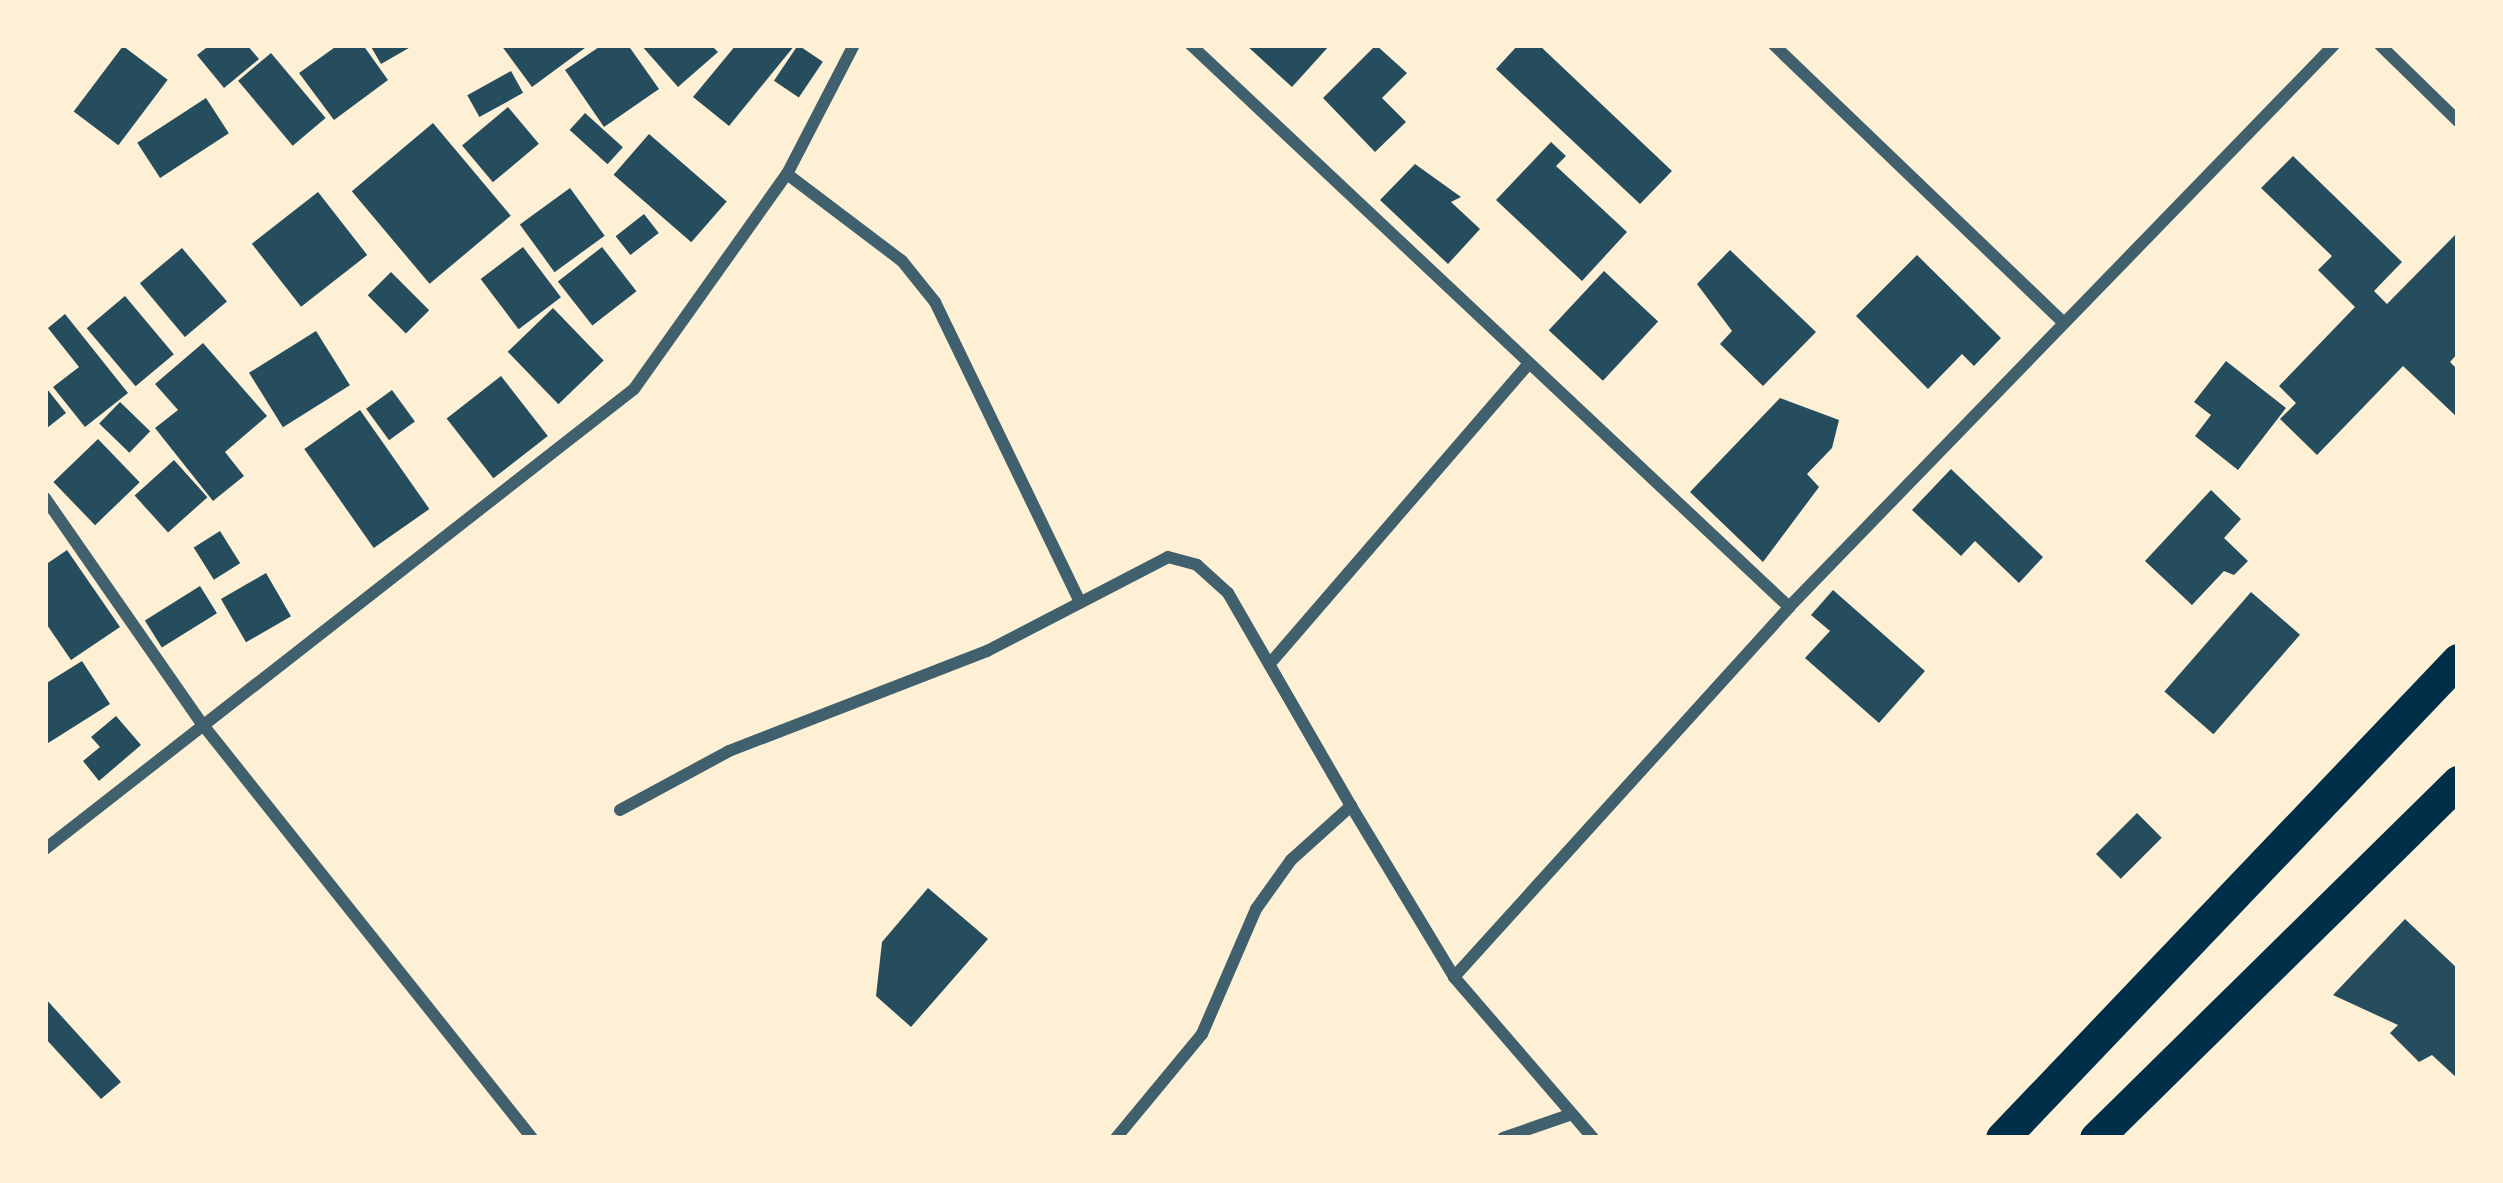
<!DOCTYPE html>
<style>
body{margin:0}
#map{position:relative;width:2503px;height:1183px;overflow:hidden;background:#fdf0d5;font-family:Ubuntu,sans-serif}
div>[style]{position:absolute}
.building>*{inset:0;background:#264d5e;transform-origin:0 0}
.minor>*{height:12px;margin:-6px;padding:0 6px;transform-origin:6px;border-radius:6px;background:#3f606c}
.trunk>*{height:33px;margin:-16.5px;padding:0 16.5px;transform-origin:16.5px;border-radius:16.5px;background:#003049}
span{translate:-50% -50%;white-space:nowrap;text-align:center;line-height:1.15;-webkit-text-stroke:9px #fdf0d5;paint-order:stroke}
.frame{position:absolute;inset:0;border:48px solid #fdf0d5;pointer-events:none}
</style>
<div id="map">
<div class="building">
<div style="clip-path:polygon(210px 45px,247px 45px,259px 59px,224px 88px,197px 55px)"></div>
<div style="clip-path:polygon(338px 45px,363px 45px,388px 80px,334px 120px,299px 73px)"></div>
<div style="clip-path:polygon(370px 45px,414px 45px,381px 64px)"></div>
<div style="clip-path:polygon(501px 45px,589px 45px,532px 87px)"></div>
<div style="clip-path:polygon(602px 45px,628px 45px,659px 89px,604px 127px,565px 70px)"></div>
<div style="clip-path:polygon(641px 45px,711px 45px,718px 52px,678px 87px)"></div>
<div style="clip-path:polygon(736px 45px,795px 45px,729px 126px,693px 97px)"></div>
<div style="left:798px;top:45px;width:30px;height:43px;rotate:34deg"></div>
<div style="clip-path:polygon(1246px 45px,1330px 45px,1292px 87px)"></div>
<div style="clip-path:polygon(1376px 45px,1407px 73px,1382px 98px,1406px 122px,1375px 152px,1323px 98px)"></div>
<div style="clip-path:polygon(1518px 45px,1539px 45px,1672px 171px,1640px 204px,1496px 69px)"></div>
<div style="left:123px;top:46px;width:56px;height:82px;rotate:37deg"></div>
<div style="left:271px;top:53px;width:85px;height:43px;rotate:50deg"></div>
<div style="left:511px;top:71px;width:25px;height:50px;rotate:61deg"></div>
<div style="left:206px;top:98px;width:42px;height:82px;rotate:57deg"></div>
<div style="left:508px;top:107px;width:48px;height:60px;rotate:50deg"></div>
<div style="left:585px;top:113px;width:51px;height:23px;rotate:42deg"></div>
<div style="left:433px;top:123px;width:121px;height:106px;rotate:50deg"></div>
<div style="left:649px;top:134px;width:103px;height:54px;rotate:41deg"></div>
<div style="clip-path:polygon(1551px 142px,1566px 156px,1556px 166px,1627px 232px,1582px 281px,1496px 200px)"></div>
<div style="clip-path:polygon(2293px 156px,2402px 262px,2374px 291px,2387px 304px,2458px 232px,2458px 353px,2450px 362px,2458px 370px,2458px 418px,2403px 366px,2317px 455px,2280px 419px,2296px 403px,2279px 386px,2355px 307px,2318px 270px,2332px 256px,2261px 188px)"></div>
<div style="clip-path:polygon(1415px 164px,1461px 197px,1451px 202px,1480px 229px,1448px 264px,1380px 200px)"></div>
<div style="left:570px;top:188px;width:59px;height:62px;rotate:54deg"></div>
<div style="left:318px;top:192px;width:80px;height:84px;rotate:52deg"></div>
<div style="left:644px;top:214px;width:24px;height:36px;rotate:52deg"></div>
<div style="left:523px;top:247px;width:63px;height:53px;rotate:53deg"></div>
<div style="left:602px;top:247px;width:56px;height:56px;rotate:52deg"></div>
<div style="left:182px;top:248px;width:70px;height:55px;rotate:50deg"></div>
<div style="clip-path:polygon(1730px 250px,1816px 332px,1763px 386px,1720px 344px,1732px 331px,1697px 284px)"></div>
<div style="clip-path:polygon(1917px 255px,2001px 338px,1974px 366px,1962px 354px,1928px 389px,1856px 316px)"></div>
<div style="left:1604px;top:271px;width:74px;height:81px;rotate:43deg"></div>
<div style="left:391px;top:272px;width:54px;height:33px;rotate:45deg"></div>
<div style="left:125px;top:296px;width:76px;height:50px;rotate:50deg"></div>
<div style="left:553px;top:308px;width:73px;height:63px;rotate:46deg"></div>
<div style="clip-path:polygon(65px 314px,128px 393px,85px 427px,53px 387px,79px 367px,48px 328px)"></div>
<div style="left:316px;top:331px;width:64px;height:79px;rotate:58deg"></div>
<div style="clip-path:polygon(203px 343px,267px 416px,225px 452px,244px 476px,213px 501px,155px 428px,178px 410px,155px 384px)"></div>
<div style="clip-path:polygon(2226px 361px,2286px 408px,2238px 470px,2195px 436px,2211px 415px,2194px 402px)"></div>
<div style="left:501px;top:376px;width:76px;height:69px;rotate:52deg"></div>
<div style="clip-path:polygon(47px 389px,66px 413px,47px 428px,45px 391px)"></div>
<div style="left:392px;top:390px;width:39px;height:32px;rotate:54deg"></div>
<div style="clip-path:polygon(1780px 398px,1839px 420px,1832px 448px,1807px 474px,1819px 487px,1763px 562px,1690px 492px)"></div>
<div style="left:120px;top:402px;width:42px;height:30px;rotate:44deg"></div>
<div style="left:360px;top:410px;width:121px;height:68px;rotate:55deg"></div>
<div style="left:98px;top:439px;width:60px;height:62px;rotate:46deg"></div>
<div style="left:174px;top:460px;width:50px;height:53px;rotate:48deg"></div>
<div style="clip-path:polygon(1951px 469px,2043px 557px,2019px 583px,1975px 541px,1961px 556px,1912px 510px)"></div>
<div style="clip-path:polygon(2211px 490px,2241px 519px,2224px 538px,2248px 561px,2234px 575px,2224px 571px,2192px 605px,2145px 561px)"></div>
<div style="left:220px;top:531px;width:38px;height:31px;rotate:58deg"></div>
<div style="clip-path:polygon(67px 550px,120px 627px,71px 660px,45px 622px,45px 565px)"></div>
<div style="left:266px;top:573px;width:50px;height:52px;rotate:60deg"></div>
<div style="left:200px;top:586px;width:32px;height:65px;rotate:58deg"></div>
<div style="clip-path:polygon(1833px 590px,1925px 671px,1879px 723px,1805px 658px,1830px 631px,1811px 615px)"></div>
<div style="left:2251px;top:592px;width:65px;height:132px;rotate:41deg"></div>
<div style="clip-path:polygon(82px 661px,110px 704px,45px 745px,45px 684px)"></div>
<div style="clip-path:polygon(116px 716px,141px 745px,99px 781px,83px 761px,100px 747px,91px 737px)"></div>
<div style="left:2137px;top:813px;width:35px;height:58px;rotate:45deg"></div>
<div style="clip-path:polygon(928px 888px,988px 939px,911px 1027px,876px 996px,882px 942px)"></div>
<div style="clip-path:polygon(2405px 919px,2458px 969px,2458px 1079px,2432px 1055px,2419px 1062px,2390px 1033px,2398px 1025px,2333px 995px)"></div>
<div style="clip-path:polygon(45px 998px,121px 1082px,101px 1099px,45px 1038px)"></div>
</div>
<div class="minor">
<div style="left:1191px;top:45px;width:821px;rotate:43.22deg"></div>
<div style="left:1774px;top:45px;width:400px;rotate:43.8deg"></div>
<div style="left:2380px;top:45px;width:109px;rotate:44.3deg"></div>
<div style="left:787px;top:174px;width:144px;rotate:37.1deg"></div>
<div style="left:902px;top:261px;width:53px;rotate:51.2deg"></div>
<div style="left:935px;top:302px;width:333px;rotate:64.2deg"></div>
<div style="left:45px;top:498px;width:277px;rotate:55.2deg"></div>
<div style="left:203px;top:725px;width:528px;rotate:51.46deg"></div>
<div style="left:1273px;top:660px;width:390px;rotate:-49.2deg"></div>
<div style="left:620px;top:810px;width:124px;rotate:-28.4deg"></div>
<div style="left:729px;top:751px;width:277px;rotate:-21.2deg"></div>
<div style="left:987px;top:651px;width:204px;rotate:-27.4deg"></div>
<div style="left:1168px;top:557px;width:30px;rotate:15deg"></div>
<div style="left:1197px;top:565px;width:42px;rotate:42.1deg"></div>
<div style="left:1228px;top:593px;width:246px;rotate:60deg"></div>
<div style="left:45px;top:849px;width:747px;rotate:-37.99deg"></div>
<div style="left:634px;top:389px;width:264px;rotate:-54.6deg"></div>
<div style="left:787px;top:174px;width:145px;rotate:-62.6deg"></div>
<div style="left:1454px;top:977px;width:499px;rotate:-47.8deg"></div>
<div style="left:1789px;top:607px;width:783px;rotate:-45.88deg"></div>
<div style="left:1116px;top:1138px;width:135px;rotate:-50.4deg"></div>
<div style="left:1202px;top:1034px;width:136px;rotate:-66.6deg"></div>
<div style="left:1256px;top:909px;width:60px;rotate:-54.5deg"></div>
<div style="left:1291px;top:860px;width:81px;rotate:-42deg"></div>
<div style="left:1351px;top:806px;width:200px;rotate:58.9deg"></div>
<div style="left:1454px;top:977px;width:213px;rotate:49.2deg"></div>
<div style="left:1503px;top:1138px;width:70px;rotate:-19.2deg"></div>
</div>
<div class="trunk">
<div style="left:2002px;top:1138px;width:661px;rotate:-46.35deg"></div>
<div style="left:2096px;top:1138px;width:508px;rotate:-44.52deg"></div>
</div>
<div class="frame"></div>
</div>
